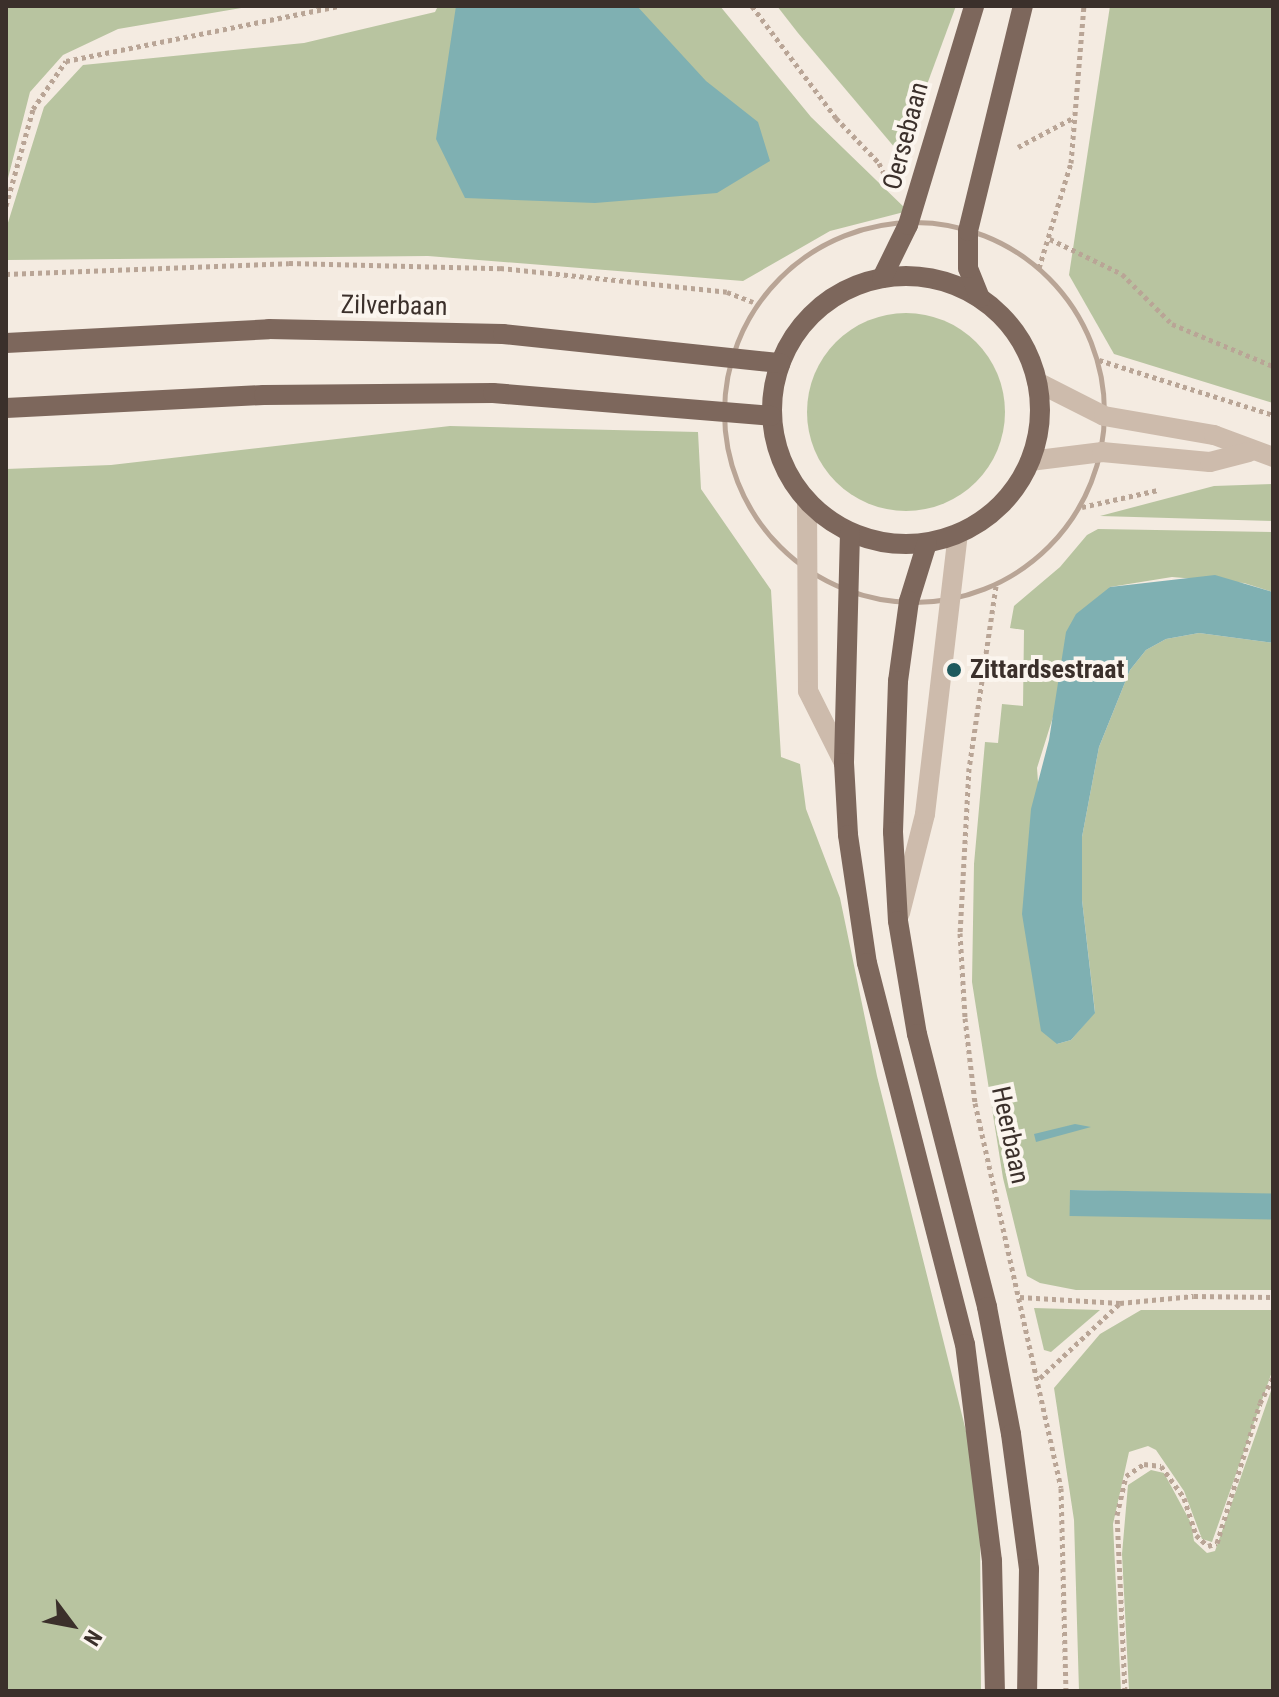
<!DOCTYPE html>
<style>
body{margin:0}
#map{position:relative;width:1279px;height:1697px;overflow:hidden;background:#f4ebe1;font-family:"Roboto Condensed",sans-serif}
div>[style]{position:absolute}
.green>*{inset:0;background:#b8c4a0}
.round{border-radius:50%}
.water>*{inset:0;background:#7fb0b2;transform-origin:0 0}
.path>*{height:5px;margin-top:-2.5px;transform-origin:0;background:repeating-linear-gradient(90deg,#b9a596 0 4px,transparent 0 8px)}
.path>.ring{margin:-2.5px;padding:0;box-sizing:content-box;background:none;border:5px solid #b9a596;border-radius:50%}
.minor>*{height:20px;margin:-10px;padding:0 10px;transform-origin:10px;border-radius:10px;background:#cdbbac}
.major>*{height:20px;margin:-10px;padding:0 10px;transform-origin:10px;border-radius:10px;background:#7d675c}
.major>.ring{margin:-10px;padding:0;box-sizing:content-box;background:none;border:20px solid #7d675c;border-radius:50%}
.dots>*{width:22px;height:22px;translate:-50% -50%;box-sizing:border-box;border:4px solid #fbf5ee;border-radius:50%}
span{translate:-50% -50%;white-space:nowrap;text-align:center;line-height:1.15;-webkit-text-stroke:8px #fbf5ee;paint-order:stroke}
.street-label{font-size:26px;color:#3b302b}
.poi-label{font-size:26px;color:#3b302b;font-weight:700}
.left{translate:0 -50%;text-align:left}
.frame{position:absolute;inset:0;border:8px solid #3b302b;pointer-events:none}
.north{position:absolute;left:32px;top:1585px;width:80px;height:80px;-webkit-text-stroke:6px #fbf5ee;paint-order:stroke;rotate:122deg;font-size:22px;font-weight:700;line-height:32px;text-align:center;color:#3b302b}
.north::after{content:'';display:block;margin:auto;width:28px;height:36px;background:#3b302b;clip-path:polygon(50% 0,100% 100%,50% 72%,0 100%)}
</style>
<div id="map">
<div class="green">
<div style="clip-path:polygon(6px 6px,253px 6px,118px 29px,63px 55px,30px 92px,6px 186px)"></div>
<div style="clip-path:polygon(438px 6px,720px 6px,811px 117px,908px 211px,830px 231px,743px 281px,428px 256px,6px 260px,6px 229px,44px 107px,83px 65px,304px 43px,435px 12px)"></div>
<div style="clip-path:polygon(777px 6px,956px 6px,901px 155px,798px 33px)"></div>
<div style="clip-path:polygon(1110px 6px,1273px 6px,1273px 403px,1114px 354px,1069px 275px)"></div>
<div class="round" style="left:807px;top:313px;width:198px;height:198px"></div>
<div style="clip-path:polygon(450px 426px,698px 432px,701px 489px,771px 590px,781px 757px,800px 764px,806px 809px,840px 898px,877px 1076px,972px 1455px,980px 1517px,981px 1691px,6px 1691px,6px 469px,111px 465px)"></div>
<div style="clip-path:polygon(1273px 484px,1273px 521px,1100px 516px,1214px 486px)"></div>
<div style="clip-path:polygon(1098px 529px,1273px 532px,1273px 592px,1244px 583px,1172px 577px,1110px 587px,1053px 717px,1037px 768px,1057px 1044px,1071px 1040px,1095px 1012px,1082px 900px,1082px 837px,1099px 747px,1130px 670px,1146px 650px,1166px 639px,1199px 633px,1273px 643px,1273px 1195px,1071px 1190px,1082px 1213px,1273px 1218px,1273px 1290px,1076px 1290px,1040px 1283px,1027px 1276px,1003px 1178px,972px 982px,974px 864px,985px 742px,998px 743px,1002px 704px,1023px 706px,1024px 630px,1010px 628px,1014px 606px,1060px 567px,1087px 535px)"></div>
<div style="clip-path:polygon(1034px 1308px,1100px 1310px,1051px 1352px,1044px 1350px)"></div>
<div style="clip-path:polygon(1141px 1310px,1273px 1310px,1273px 1369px,1212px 1542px,1202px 1539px,1184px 1491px,1156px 1450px,1148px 1446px,1129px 1452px,1113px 1524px,1121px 1691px,1079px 1691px,1074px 1520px,1054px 1388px,1100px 1334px)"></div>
<div style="clip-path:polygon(1273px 1385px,1273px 1691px,1129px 1691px,1122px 1554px,1128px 1485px,1151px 1470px,1164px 1473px,1191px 1523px,1194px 1541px,1207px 1553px,1215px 1551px)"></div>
</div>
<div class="water">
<div style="clip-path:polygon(456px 6px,637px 6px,706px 81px,758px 122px,770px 161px,717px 193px,595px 203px,465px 198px,436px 139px)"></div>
<div style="clip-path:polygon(1215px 575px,1273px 592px,1273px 643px,1199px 633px,1166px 639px,1146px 650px,1130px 670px,1099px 747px,1082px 837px,1082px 900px,1095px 1013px,1071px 1040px,1057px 1044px,1041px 1031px,1022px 914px,1031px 809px,1049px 740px,1066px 632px,1076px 614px,1110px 587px)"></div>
<div style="clip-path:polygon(1075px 1124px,1091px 1127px,1036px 1142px,1034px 1134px)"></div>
<div style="left:1070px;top:1190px;width:203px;height:26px;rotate:1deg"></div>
</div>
<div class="path">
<div style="left:752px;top:6px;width:140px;rotate:53.1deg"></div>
<div style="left:836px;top:118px;width:62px;rotate:46.3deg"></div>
<div style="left:879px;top:163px;width:23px;rotate:65deg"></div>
<div style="left:1018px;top:147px;width:62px;rotate:-27.8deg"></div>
<div style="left:6px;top:206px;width:101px;rotate:-74.4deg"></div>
<div style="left:33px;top:109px;width:58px;rotate:-55.5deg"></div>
<div style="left:66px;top:61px;width:278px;rotate:-11.4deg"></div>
<div class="ring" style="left:724px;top:222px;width:375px;height:375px"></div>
<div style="left:1050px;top:239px;width:80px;rotate:25.9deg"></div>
<div style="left:1122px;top:274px;width:71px;rotate:45deg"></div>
<div style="left:1172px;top:324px;width:109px;rotate:22.6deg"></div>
<div style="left:1039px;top:268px;width:110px;rotate:-73.1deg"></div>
<div style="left:1071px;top:163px;width:158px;rotate:-85.3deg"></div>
<div style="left:6px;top:274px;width:283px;rotate:-2.2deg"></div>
<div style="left:289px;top:263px;width:211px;rotate:1.4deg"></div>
<div style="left:500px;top:268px;width:228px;rotate:6deg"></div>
<div style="left:727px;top:292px;width:28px;rotate:21deg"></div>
<div style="left:1099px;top:360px;width:182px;rotate:17.5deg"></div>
<div style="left:1082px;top:507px;width:78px;rotate:-12.6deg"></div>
<div style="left:996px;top:586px;width:184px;rotate:98.4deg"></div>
<div style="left:969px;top:768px;width:165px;rotate:93.1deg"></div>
<div style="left:960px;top:933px;width:85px;rotate:86.6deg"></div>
<div style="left:965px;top:1018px;width:86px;rotate:83.3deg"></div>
<div style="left:975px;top:1103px;width:394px;rotate:77.4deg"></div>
<div style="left:1061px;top:1488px;width:203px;rotate:88.6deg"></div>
<div style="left:1020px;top:1297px;width:100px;rotate:3.4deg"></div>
<div style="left:1120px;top:1303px;width:74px;rotate:-5.4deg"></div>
<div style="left:1194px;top:1296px;width:79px;rotate:0.7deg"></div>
<div style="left:1040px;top:1378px;width:108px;rotate:-43.1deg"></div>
<div style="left:1125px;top:1691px;width:176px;rotate:-92.6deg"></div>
<div style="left:1117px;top:1515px;width:40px;rotate:-77deg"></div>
<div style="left:1126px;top:1476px;width:22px;rotate:-34deg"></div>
<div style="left:1144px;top:1464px;width:17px;rotate:7deg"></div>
<div style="left:1161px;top:1466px;width:39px;rotate:54deg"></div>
<div style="left:1184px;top:1498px;width:39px;rotate:72deg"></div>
<div style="left:1196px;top:1535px;width:16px;rotate:43deg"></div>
<div style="left:1208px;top:1546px;width:9px;rotate:-18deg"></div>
<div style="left:1217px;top:1543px;width:146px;rotate:-72.9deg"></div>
<div style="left:1260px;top:1403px;width:28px;rotate:-63deg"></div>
</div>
<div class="minor">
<div style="left:1037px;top:382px;width:75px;rotate:26.9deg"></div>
<div style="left:1104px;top:416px;width:112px;rotate:9.8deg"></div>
<div style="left:1214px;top:435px;width:63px;rotate:20.4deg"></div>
<div style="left:1030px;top:461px;width:73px;rotate:-7.1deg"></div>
<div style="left:1102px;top:452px;width:108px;rotate:5.3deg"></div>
<div style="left:1210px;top:462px;width:40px;rotate:-14.4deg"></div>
<div style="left:807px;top:502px;width:189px;rotate:89.7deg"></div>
<div style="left:808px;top:691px;width:80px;rotate:63.4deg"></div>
<div style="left:900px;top:913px;width:102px;rotate:-75.8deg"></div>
<div style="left:925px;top:814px;width:282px;rotate:-83.3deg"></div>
</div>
<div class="major">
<div class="ring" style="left:772px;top:276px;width:248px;height:248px"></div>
<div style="left:882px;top:278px;width:59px;rotate:-63.9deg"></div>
<div style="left:908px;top:225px;width:229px;rotate:-73.2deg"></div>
<div style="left:980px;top:298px;width:32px;rotate:-112deg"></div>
<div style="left:968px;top:268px;width:37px;rotate:-90deg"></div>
<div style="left:968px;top:231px;width:232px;rotate:-76.3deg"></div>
<div style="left:6px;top:343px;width:263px;rotate:-3deg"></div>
<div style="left:269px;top:329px;width:234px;rotate:1.2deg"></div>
<div style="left:503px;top:334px;width:279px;rotate:6deg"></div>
<div style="left:6px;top:408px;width:258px;rotate:-2.9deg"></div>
<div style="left:264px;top:395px;width:229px;rotate:-0.5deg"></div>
<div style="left:493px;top:393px;width:279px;rotate:4.7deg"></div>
<div style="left:850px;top:533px;width:230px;rotate:91.5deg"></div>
<div style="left:844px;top:763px;width:72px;rotate:86.8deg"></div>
<div style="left:848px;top:835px;width:129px;rotate:81.6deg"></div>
<div style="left:867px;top:963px;width:393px;rotate:75.6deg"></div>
<div style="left:965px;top:1344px;width:219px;rotate:82.9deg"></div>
<div style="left:992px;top:1561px;width:130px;rotate:88.7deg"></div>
<div style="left:927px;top:543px;width:61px;rotate:107.2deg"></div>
<div style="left:909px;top:601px;width:81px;rotate:97.8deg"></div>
<div style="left:898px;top:681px;width:151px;rotate:91.9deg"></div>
<div style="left:893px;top:832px;width:89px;rotate:86.8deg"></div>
<div style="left:898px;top:921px;width:115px;rotate:80.5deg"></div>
<div style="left:917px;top:1034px;width:282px;rotate:75.6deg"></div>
<div style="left:987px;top:1307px;width:129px;rotate:79.3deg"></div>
<div style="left:1011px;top:1434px;width:136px;rotate:82.4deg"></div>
<div style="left:1029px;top:1569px;width:122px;rotate:90.9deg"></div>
</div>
<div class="dots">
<div style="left:954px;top:670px;background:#1f5a5e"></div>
</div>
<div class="street-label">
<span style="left:906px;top:136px;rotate:-75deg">Oersebaan</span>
<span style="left:394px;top:306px;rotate:1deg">Zilverbaan</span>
<span style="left:1010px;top:1135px;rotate:78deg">Heerbaan</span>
</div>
<div class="poi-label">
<span class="left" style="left:970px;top:670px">Zittardsestraat</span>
</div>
<div class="frame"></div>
<div class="north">N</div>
</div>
